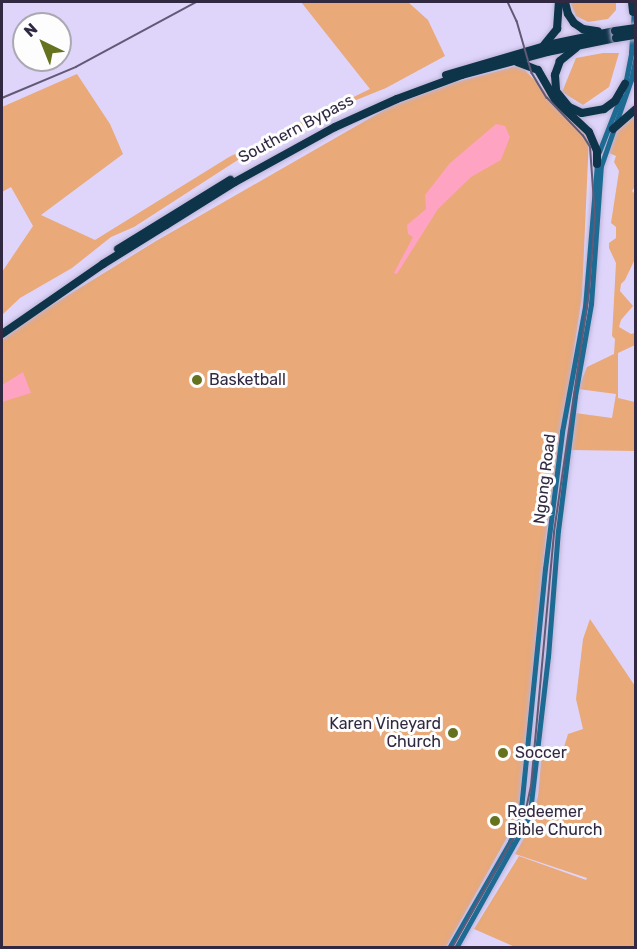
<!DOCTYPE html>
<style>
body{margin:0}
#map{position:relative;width:637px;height:949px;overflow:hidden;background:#dfd5fb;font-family:Rubik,sans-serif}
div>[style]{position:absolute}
.green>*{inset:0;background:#e9a978}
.water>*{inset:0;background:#ffa3c2}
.roads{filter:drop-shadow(0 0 2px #bcb3d6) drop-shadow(0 0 2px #bcb3d6)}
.secondary>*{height:4.5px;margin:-2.25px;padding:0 2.25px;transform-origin:2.25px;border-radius:2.25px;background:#1d6a93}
.highway>*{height:8px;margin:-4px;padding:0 4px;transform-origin:4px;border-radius:4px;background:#0e344a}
.tram>*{height:1.5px;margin:-0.75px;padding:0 0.75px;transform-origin:0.75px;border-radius:0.75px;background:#615975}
.rail>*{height:1.5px;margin:-0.75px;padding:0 0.75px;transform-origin:0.75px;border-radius:0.75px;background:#615975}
.bridges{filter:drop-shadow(0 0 2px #bcb3d6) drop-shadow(0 0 2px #bcb3d6)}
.highway-bridge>*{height:8px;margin:-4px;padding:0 4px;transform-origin:4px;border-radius:4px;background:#0e344a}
.dots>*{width:16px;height:16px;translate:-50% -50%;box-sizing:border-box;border:3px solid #fdfdfd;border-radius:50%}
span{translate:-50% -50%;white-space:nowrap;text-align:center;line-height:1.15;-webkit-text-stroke:6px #fdfdfd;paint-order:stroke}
.street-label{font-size:16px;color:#302941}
.poi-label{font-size:16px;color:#302941}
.left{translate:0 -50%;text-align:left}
.right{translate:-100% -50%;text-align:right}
.frame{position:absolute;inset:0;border:3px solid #302941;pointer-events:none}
.north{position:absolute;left:12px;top:12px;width:60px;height:60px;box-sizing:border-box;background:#fdfdfd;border:2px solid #aba8b2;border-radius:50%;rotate:317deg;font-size:16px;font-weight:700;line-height:24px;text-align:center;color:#302941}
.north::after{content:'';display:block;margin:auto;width:21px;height:27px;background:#65721e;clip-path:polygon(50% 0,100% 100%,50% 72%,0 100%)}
</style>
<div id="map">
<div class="green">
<div style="clip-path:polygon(301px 2px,408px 2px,428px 20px,445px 56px,386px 88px,334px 109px,290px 133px,258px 147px,134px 227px,111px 237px,72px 268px,20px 298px,2px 315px,2px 272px,33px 226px,11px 187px,2px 192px,2px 107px,77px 74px,110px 124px,123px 154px,41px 215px,95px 240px,229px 157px,370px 89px)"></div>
<div style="clip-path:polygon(570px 2px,616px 2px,616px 10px,608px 19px,588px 22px,576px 16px)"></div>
<div style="clip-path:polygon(603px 53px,619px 53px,609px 87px,583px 105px,562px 92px,576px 58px)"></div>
<div style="clip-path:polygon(520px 65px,589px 137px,582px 296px,546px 536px,518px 818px,446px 947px,2px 948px,2px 340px,34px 316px,156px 241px,391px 106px,456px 82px)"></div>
<div style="clip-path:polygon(635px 116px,636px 185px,632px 191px,636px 195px,635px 259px,625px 280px,621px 284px,620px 291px,633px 306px,621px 320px,619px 327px,631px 334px,635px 333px,635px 345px,618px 353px,618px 398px,635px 402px,635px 451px,571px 450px,575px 413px,612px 418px,616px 394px,578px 389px,587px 367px,614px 354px,615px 339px,612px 336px,616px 263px,609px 248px,609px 243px,616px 238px,616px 227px,611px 223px,619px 171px,614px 162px,616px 156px,609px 153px,616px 130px)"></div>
<div style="clip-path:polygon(590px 619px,635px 686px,635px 947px,515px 947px,474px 929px,519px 856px,586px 880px,587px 878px,515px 854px,530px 827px,538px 796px,542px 751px,564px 747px,568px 734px,583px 729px,576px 699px,583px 639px)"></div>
</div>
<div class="water">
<div style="clip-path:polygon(496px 124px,505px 126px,510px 137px,501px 160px,471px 177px,438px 209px,397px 274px,394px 273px,413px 237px,408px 234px,407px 225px,426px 209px,425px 195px,450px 163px)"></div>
<div style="clip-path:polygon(23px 372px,31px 393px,2px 402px,2px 385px)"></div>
</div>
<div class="roads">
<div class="secondary">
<div style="left:625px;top:85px;width:33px;rotate:-79deg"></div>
<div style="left:631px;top:53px;width:43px;rotate:-86deg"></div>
<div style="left:599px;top:152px;width:60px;rotate:-68.6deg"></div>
<div style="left:449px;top:948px;width:122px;rotate:-60.1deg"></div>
<div style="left:510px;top:842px;width:25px;rotate:-67deg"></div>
<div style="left:520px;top:819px;width:251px;rotate:-84.3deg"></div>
<div style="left:545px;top:569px;width:138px;rotate:-82.9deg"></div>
<div style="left:562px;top:432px;width:127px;rotate:-79.6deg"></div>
<div style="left:585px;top:307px;width:144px;rotate:-85.2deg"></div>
<div style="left:456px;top:948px;width:143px;rotate:-60.8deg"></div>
<div style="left:526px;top:823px;width:12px;rotate:-70deg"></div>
<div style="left:530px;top:812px;width:156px;rotate:-83.4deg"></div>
<div style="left:548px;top:657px;width:126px;rotate:-85.5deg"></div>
<div style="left:558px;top:531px;width:136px;rotate:-82.8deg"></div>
<div style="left:575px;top:396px;width:93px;rotate:-80.1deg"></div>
<div style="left:591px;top:304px;width:138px;rotate:-85.9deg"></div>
<div style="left:601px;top:166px;width:91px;rotate:-70.8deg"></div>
<div style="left:631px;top:80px;width:25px;rotate:-78deg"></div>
</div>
<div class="highway">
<div style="left:565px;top:2px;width:12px;rotate:76deg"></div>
<div style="left:568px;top:14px;width:11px;rotate:56deg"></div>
<div style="left:574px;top:23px;width:11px;rotate:34deg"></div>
<div style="left:583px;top:29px;width:15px;rotate:8deg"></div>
<div style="left:632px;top:2px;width:10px;rotate:84deg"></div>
<div style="left:544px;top:45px;width:21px;rotate:-51deg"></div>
<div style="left:557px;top:29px;width:27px;rotate:-86deg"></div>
<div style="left:576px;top:48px;width:21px;rotate:141deg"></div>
<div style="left:560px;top:61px;width:15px;rotate:110deg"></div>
<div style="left:555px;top:75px;width:16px;rotate:86deg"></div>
<div style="left:556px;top:91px;width:21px;rotate:51deg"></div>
<div style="left:569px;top:107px;width:14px;rotate:25deg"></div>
<div style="left:582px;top:113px;width:22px;rotate:-10deg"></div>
<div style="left:604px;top:109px;width:14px;rotate:-36deg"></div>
<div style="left:615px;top:101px;width:20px;rotate:-60deg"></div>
<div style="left:517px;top:62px;width:22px;rotate:21deg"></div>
<div style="left:538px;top:70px;width:36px;rotate:60deg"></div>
<div style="left:556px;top:101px;width:45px;rotate:43.2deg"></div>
<div style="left:589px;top:132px;width:21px;rotate:67deg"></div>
<div style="left:597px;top:151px;width:13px;rotate:90deg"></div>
<div style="left:446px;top:75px;width:110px;rotate:-16.3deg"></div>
<div style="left:552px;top:44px;width:64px;rotate:-11.7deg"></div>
<div style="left:613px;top:129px;width:30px;rotate:-41deg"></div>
<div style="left:118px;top:249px;width:132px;rotate:-31.6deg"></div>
<div style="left:2px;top:334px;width:123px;rotate:-34.7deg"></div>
<div style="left:103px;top:264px;width:74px;rotate:-31.8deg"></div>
<div style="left:166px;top:225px;width:81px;rotate:-31.9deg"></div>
<div style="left:235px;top:182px;width:114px;rotate:-28.8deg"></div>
<div style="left:335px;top:127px;width:68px;rotate:-24.3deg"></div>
<div style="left:397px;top:99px;width:69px;rotate:-20.3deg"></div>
<div style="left:462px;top:75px;width:88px;rotate:-15.1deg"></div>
<div style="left:547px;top:52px;width:70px;rotate:-11.5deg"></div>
</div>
</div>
<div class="tram">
<div style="left:508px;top:2px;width:21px;rotate:65deg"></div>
<div style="left:517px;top:21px;width:54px;rotate:73.9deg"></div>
<div style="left:452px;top:948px;width:148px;rotate:-60.8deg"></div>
<div style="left:524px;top:819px;width:34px;rotate:-78deg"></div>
<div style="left:531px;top:786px;width:255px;rotate:-84.8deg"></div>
<div style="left:554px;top:532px;width:244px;rotate:-81.7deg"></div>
<div style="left:589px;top:291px;width:74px;rotate:-85.4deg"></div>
<div style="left:595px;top:217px;width:70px;rotate:-94.1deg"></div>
<div style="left:590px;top:147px;width:13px;rotate:-122deg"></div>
<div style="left:583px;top:136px;width:52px;rotate:-133.5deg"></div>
</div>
<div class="rail">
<div style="left:532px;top:73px;width:29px;rotate:59deg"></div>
<div style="left:2px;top:98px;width:80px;rotate:-22.7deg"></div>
<div style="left:76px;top:67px;width:136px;rotate:-28.4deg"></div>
</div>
<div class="bridges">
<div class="highway-bridge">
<div style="left:615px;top:31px;width:21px;rotate:-8deg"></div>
<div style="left:616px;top:38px;width:20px;rotate:-9deg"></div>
</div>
</div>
<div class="dots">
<div style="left:197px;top:380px;background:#65721e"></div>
<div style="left:453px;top:733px;background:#65721e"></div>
<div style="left:503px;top:753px;background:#65721e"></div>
<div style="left:495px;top:821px;background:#65721e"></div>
</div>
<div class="street-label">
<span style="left:296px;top:129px;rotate:-28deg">Southern Bypass</span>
<span style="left:545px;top:479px;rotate:-83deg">Ngong Road</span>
</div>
<div class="poi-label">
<span class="left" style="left:209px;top:380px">Basketball</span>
<span class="right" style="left:441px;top:733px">Karen Vineyard<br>Church</span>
<span class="left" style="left:515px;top:753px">Soccer</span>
<span class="left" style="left:507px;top:821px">Redeemer<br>Bible Church</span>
</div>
<div class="frame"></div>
<div class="north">N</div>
</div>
